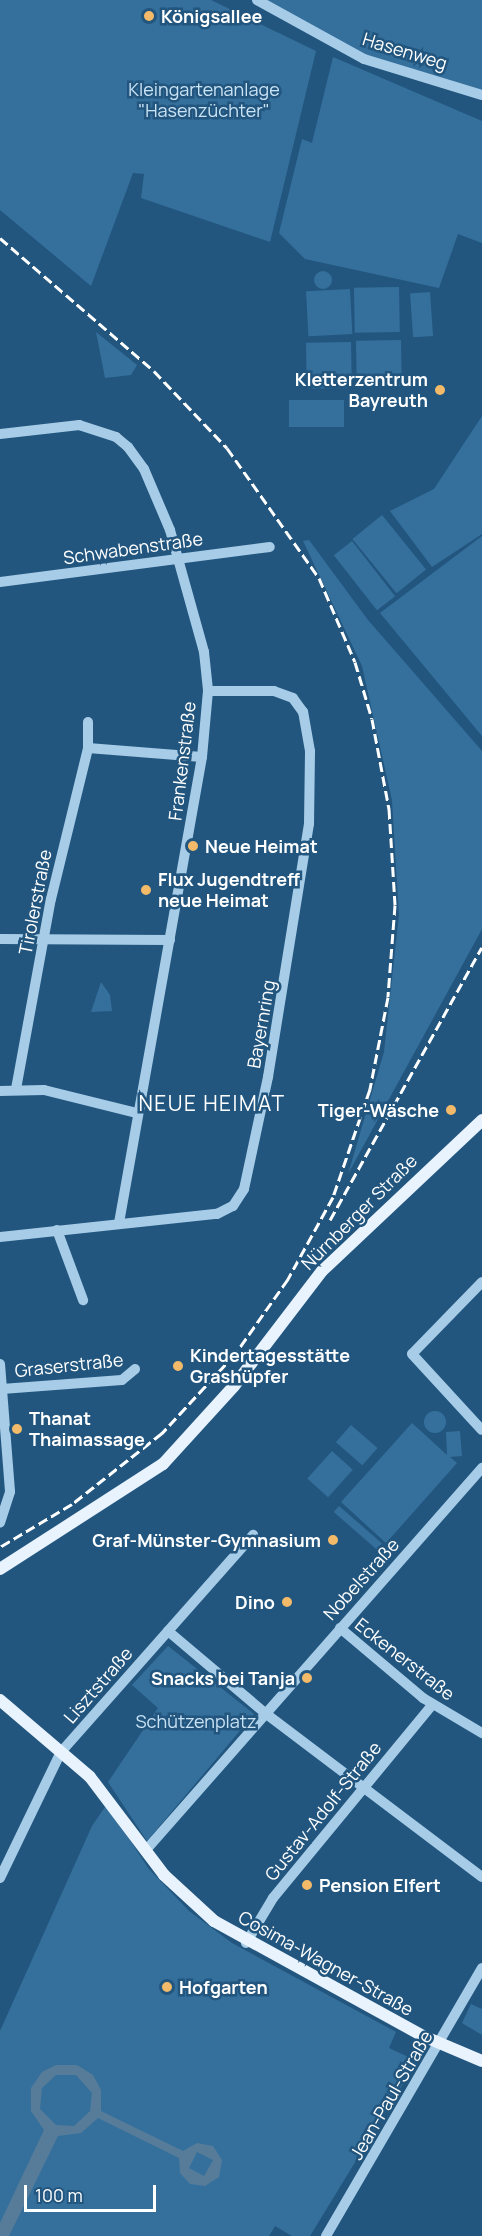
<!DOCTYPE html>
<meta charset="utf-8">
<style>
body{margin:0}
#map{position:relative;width:482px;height:2236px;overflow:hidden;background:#22567f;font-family:Manrope,sans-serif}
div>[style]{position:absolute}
.green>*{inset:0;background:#35709d;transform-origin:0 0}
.round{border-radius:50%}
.water>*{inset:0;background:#577c99}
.minor>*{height:10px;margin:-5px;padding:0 5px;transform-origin:5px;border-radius:5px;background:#a7cce7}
.major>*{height:12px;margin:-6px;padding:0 6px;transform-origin:6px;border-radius:6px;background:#e8f3fd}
.rail>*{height:3px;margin-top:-1.5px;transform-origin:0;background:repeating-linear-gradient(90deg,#fff 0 10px,transparent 0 14.5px)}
.dots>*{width:16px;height:16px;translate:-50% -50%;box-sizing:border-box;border:3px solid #22567f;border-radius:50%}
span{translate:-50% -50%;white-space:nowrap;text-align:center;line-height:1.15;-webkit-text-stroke:5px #22567f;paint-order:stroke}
.poi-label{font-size:18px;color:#fff;font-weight:700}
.left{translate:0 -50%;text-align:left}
.right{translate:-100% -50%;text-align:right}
.street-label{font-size:18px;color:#fff}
.park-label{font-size:18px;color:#cae3f5}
.quarter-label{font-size:21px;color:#fff;letter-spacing:1.5px}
.scale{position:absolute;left:24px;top:2185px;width:132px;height:27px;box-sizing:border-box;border:3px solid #fff;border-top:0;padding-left:8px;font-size:18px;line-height:21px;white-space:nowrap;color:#fff;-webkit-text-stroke:4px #22567f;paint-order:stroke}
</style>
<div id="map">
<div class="green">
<div style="clip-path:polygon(0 0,211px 0,316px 51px,270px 242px,141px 198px,144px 174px,133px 173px,91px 286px,0 210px)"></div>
<div style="clip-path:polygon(257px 0,482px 0,482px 95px,364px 59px)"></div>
<div style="clip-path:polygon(333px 57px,482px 121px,482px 243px,458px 234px,439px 288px,305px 259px,279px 233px,302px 139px,312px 143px)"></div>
<div class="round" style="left:314px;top:271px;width:18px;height:18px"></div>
<div style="left:399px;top:287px;width:45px;height:45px;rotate:89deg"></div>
<div style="left:350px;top:289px;width:45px;height:44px;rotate:87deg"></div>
<div style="left:430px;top:292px;width:44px;height:20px;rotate:86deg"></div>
<div style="clip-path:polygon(96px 332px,137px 365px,131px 375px,105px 378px)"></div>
<div style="left:401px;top:340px;width:46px;height:45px;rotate:89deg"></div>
<div style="left:351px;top:342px;width:46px;height:45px;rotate:89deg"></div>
<div style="left:344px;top:400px;width:27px;height:55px;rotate:90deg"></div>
<div style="clip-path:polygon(482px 416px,482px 534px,432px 567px,390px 511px,434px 489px)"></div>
<div style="left:382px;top:515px;width:70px;height:38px;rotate:51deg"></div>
<div style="clip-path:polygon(482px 536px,482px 736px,380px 613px)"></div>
<div style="clip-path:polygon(309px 540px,368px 620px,482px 751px,482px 929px,348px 1174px,384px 1052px,399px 915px,392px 800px,362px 666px,303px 541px)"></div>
<div style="left:352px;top:541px;width:70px;height:23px;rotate:52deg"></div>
<div style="clip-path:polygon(101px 982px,110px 995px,112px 1011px,91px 1012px)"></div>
<div class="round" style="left:424px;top:1411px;width:22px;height:22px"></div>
<div style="clip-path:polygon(412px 1423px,447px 1455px,446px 1432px,460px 1431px,462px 1456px,450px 1457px,457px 1463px,386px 1543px,341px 1502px)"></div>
<div style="left:351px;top:1425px;width:35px;height:23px;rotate:41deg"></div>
<div style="left:332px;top:1451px;width:28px;height:37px;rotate:42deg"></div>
<div style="left:339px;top:1506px;width:57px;height:8px;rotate:41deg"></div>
<div style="clip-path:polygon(168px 1646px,254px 1714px,147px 1841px,108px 1782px,158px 1708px,132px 1685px)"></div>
<div style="clip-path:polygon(107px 1804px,148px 1868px,189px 1911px,232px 1943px,396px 2032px,389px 2048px,417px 2061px,310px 2236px,292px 2236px,275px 2226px,269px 2236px,0 2236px,0 2031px,92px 1826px)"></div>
<div style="clip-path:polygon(471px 2004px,482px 2009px,482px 2035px,462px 2023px)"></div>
</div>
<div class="water">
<div style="clip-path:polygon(evenodd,56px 2065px,77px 2065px,93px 2075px,101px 2090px,101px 2111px,183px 2151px,197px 2143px,213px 2146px,222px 2160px,219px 2177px,205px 2186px,190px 2184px,180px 2173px,179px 2158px,98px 2118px,81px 2133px,58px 2136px,9px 2236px,0 2236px,0 2223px,44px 2130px,31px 2111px,31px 2088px,42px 2072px,56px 2065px,56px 2075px,76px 2075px,92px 2093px,90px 2111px,74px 2126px,56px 2125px,40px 2109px,42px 2088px,56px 2075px,56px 2065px,197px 2152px,213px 2160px,204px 2176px,189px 2168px,197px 2152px)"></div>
</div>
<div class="minor">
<div style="left:257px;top:0;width:122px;rotate:28.9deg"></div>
<div style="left:364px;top:59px;width:123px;rotate:17deg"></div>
<div style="left:0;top:434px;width:80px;rotate:-6.5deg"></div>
<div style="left:79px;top:425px;width:39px;rotate:18deg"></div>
<div style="left:116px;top:437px;width:16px;rotate:40deg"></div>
<div style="left:128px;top:447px;width:27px;rotate:54deg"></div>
<div style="left:144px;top:469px;width:66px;rotate:66.9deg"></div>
<div style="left:170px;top:530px;width:127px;rotate:74.4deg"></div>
<div style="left:204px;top:652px;width:39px;rotate:84deg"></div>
<div style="left:208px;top:691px;width:66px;rotate:95.2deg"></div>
<div style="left:202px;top:757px;width:473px;rotate:100.1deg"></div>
<div style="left:0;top:582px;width:272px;rotate:-7.4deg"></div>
<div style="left:88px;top:748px;width:114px;rotate:4.5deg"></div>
<div style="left:0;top:939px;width:170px;rotate:0.3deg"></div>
<div style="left:16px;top:1089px;width:193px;rotate:-79.6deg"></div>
<div style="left:51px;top:899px;width:155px;rotate:-76.2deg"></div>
<div style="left:88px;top:748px;width:26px;rotate:-90deg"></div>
<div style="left:0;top:1091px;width:44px;rotate:-1.3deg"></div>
<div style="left:44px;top:1090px;width:96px;rotate:13.9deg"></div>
<div style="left:57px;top:1230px;width:75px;rotate:69.6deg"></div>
<div style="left:0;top:1237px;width:218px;rotate:-6.1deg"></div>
<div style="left:217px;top:1214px;width:18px;rotate:-27deg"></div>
<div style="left:233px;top:1206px;width:20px;rotate:-57deg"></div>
<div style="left:244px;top:1189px;width:115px;rotate:-77.9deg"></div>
<div style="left:268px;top:1077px;width:256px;rotate:-80.8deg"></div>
<div style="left:309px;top:824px;width:73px;rotate:-89.2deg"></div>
<div style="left:310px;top:751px;width:40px;rotate:-100deg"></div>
<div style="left:303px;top:712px;width:17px;rotate:-126deg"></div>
<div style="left:293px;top:698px;width:20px;rotate:-160deg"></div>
<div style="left:274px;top:691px;width:66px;rotate:180deg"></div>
<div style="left:482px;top:1282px;width:100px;rotate:134.2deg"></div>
<div style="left:412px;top:1354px;width:103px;rotate:47.4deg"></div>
<div style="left:0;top:1364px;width:128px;rotate:85.5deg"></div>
<div style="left:10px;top:1492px;width:32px;rotate:108deg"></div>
<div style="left:2px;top:1389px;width:120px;rotate:-4.3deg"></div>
<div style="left:122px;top:1380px;width:17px;rotate:-40deg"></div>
<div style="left:340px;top:1628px;width:109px;rotate:40.1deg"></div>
<div style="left:423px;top:1698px;width:69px;rotate:30.7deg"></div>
<div style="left:168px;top:1631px;width:127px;rotate:40.2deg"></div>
<div style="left:265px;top:1713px;width:272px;rotate:37.1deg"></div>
<div style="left:146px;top:1850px;width:509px;rotate:-48.67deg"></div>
<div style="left:0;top:1878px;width:140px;rotate:-64.2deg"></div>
<div style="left:61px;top:1752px;width:290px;rotate:-48.5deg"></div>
<div style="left:246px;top:1943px;width:52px;rotate:-59deg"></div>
<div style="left:273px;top:1898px;width:250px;rotate:-50.5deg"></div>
<div style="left:326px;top:2236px;width:310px;rotate:-59.8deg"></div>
</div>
<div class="major">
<div style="left:0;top:1569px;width:194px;rotate:-32.8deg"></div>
<div style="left:163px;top:1464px;width:105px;rotate:-47.7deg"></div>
<div style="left:234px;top:1386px;width:145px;rotate:-52.6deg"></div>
<div style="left:322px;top:1271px;width:220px;rotate:-43.3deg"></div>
<div style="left:0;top:1700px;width:118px;rotate:40.5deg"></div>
<div style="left:90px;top:1777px;width:123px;rotate:52.9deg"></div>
<div style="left:164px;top:1875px;width:68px;rotate:42.6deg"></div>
<div style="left:214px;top:1921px;width:239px;rotate:28.8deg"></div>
<div style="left:423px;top:2036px;width:64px;rotate:23deg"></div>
</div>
<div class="rail">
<div style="left:0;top:238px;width:203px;rotate:40.8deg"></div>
<div style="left:154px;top:371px;width:106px;rotate:46.5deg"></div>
<div style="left:227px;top:448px;width:159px;rotate:54.7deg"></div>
<div style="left:319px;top:578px;width:91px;rotate:66.8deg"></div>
<div style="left:355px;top:662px;width:59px;rotate:73.4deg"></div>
<div style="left:372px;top:719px;width:92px;rotate:79.3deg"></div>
<div style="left:389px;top:809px;width:96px;rotate:86.4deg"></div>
<div style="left:395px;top:905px;width:92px;rotate:94.4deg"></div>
<div style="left:388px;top:997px;width:94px;rotate:101.1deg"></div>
<div style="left:370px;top:1089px;width:114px;rotate:108.9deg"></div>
<div style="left:333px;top:1197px;width:94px;rotate:118.8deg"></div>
<div style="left:288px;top:1279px;width:92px;rotate:125.2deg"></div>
<div style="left:235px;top:1354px;width:108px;rotate:132.7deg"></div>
<div style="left:162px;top:1433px;width:115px;rotate:141.7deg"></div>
<div style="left:72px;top:1504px;width:84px;rotate:149.2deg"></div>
<div style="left:330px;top:1220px;width:312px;rotate:-60.9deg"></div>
</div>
<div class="dots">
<div style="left:149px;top:16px;background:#f3ba69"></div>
<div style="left:440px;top:390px;background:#f3ba69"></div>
<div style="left:193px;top:846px;background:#f3ba69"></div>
<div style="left:146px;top:890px;background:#f3ba69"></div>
<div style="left:451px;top:1110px;background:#f3ba69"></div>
<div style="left:178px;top:1366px;background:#f3ba69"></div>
<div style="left:17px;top:1429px;background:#f3ba69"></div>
<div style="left:333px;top:1540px;background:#f3ba69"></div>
<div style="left:287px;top:1602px;background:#f3ba69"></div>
<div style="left:307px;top:1678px;background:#f3ba69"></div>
<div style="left:307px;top:1885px;background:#f3ba69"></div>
<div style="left:167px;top:1987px;background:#f3ba69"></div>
</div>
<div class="poi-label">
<span class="left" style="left:161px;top:16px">Königsallee</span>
<span class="right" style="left:428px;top:390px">Kletterzentrum<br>Bayreuth</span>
<span class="left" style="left:205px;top:846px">Neue Heimat</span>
<span class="left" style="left:158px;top:890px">Flux Jugendtreff<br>neue Heimat</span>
<span class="right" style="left:439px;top:1110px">Tiger-Wäsche</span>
<span class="left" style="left:190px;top:1366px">Kindertagesstätte<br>Grashüpfer</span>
<span class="left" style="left:29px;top:1429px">Thanat<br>Thaimassage</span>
<span class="right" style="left:321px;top:1540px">Graf-Münster-Gymnasium</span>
<span class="right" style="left:275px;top:1602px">Dino</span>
<span class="right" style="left:295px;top:1678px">Snacks bei Tanja</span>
<span class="left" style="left:319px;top:1885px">Pension Elfert</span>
<span class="left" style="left:179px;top:1987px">Hofgarten</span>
</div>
<div class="street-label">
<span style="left:405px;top:51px;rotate:17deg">Hasenweg</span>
<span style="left:133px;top:548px;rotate:-8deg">Schwabenstraße</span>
<span style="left:182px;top:761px;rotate:-83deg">Frankenstraße</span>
<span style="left:35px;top:902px;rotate:-79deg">Tirolerstraße</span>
<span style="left:261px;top:1024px;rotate:-80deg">Bayernring</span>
<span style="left:359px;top:1212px;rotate:-45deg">Nürnberger Straße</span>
<span style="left:69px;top:1365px;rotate:-6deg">Graserstraße</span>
<span style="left:361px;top:1579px;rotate:-48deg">Nobelstraße</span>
<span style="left:405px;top:1659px;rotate:38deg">Eckenerstraße</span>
<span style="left:98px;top:1685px;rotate:-49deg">Lisztstraße</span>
<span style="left:323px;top:1811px;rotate:-51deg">Gustav-Adolf-Straße</span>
<span style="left:326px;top:1963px;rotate:29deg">Cosima-Wagner-Straße</span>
<span style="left:391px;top:2095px;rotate:-60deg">Jean-Paul-Straße</span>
</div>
<div class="park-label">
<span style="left:204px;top:100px">Kleingartenanlage<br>"Hasenzüchter"</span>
<span style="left:196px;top:1721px">Schützenplatz</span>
</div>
<div class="quarter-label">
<span style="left:212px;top:1103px">NEUE HEIMAT</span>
</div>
<div class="scale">100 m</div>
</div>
